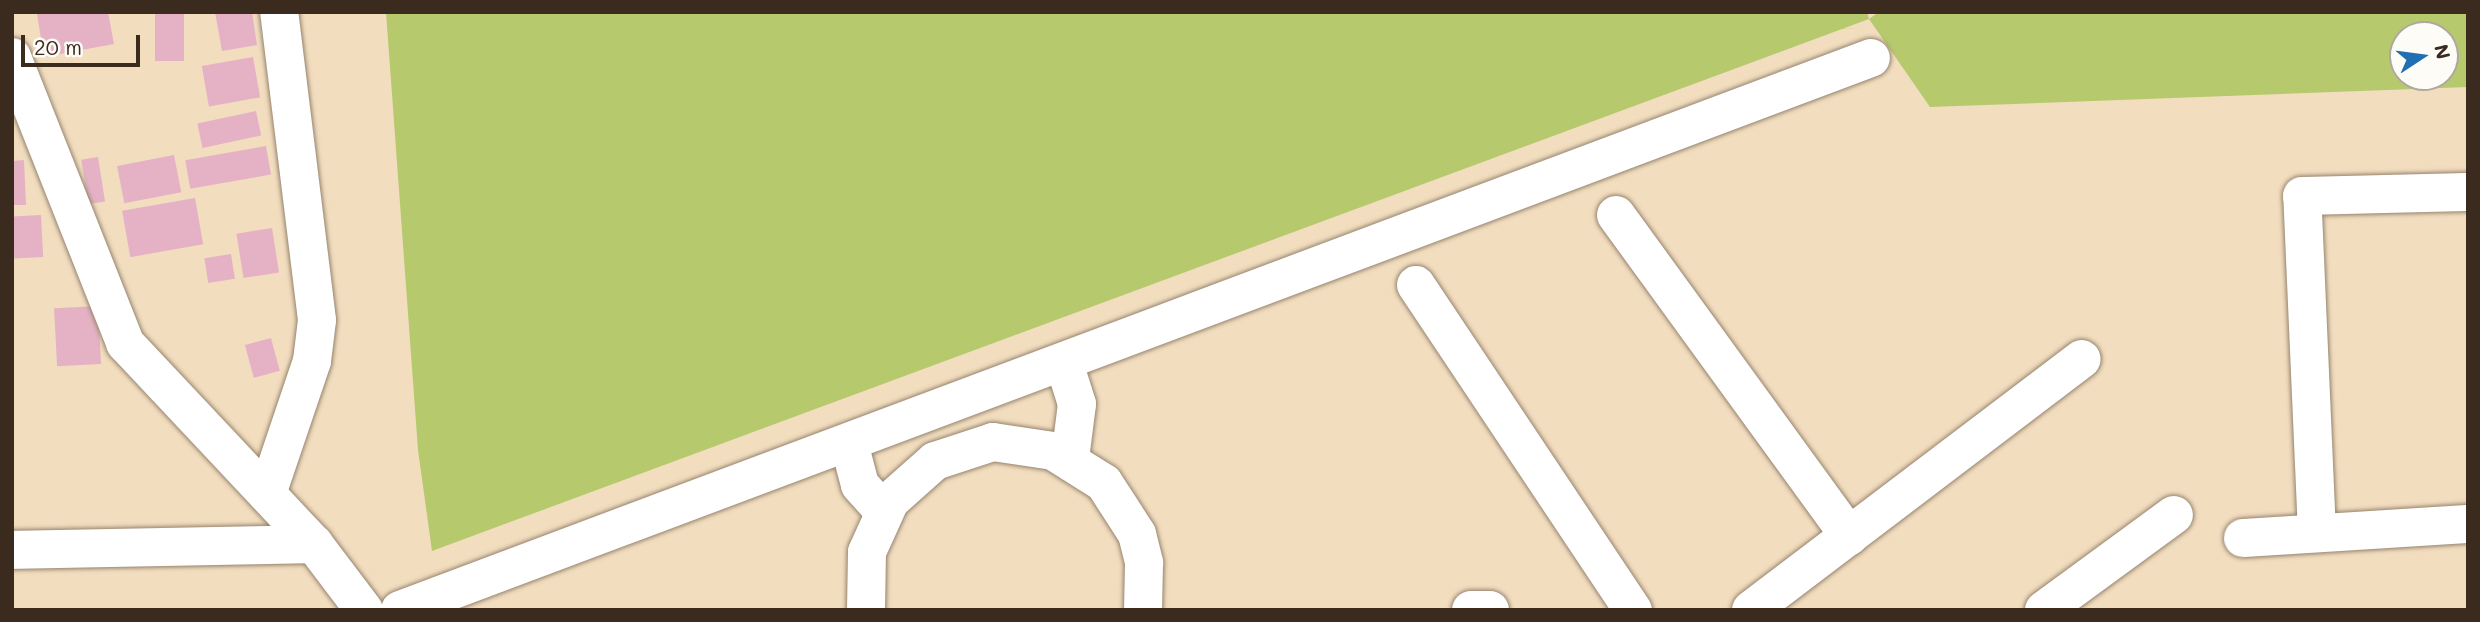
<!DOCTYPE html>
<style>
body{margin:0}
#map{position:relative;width:2480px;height:622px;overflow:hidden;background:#f2ddbf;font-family:Mali,sans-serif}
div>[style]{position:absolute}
.green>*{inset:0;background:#b6c96d}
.building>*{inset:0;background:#e5b2c5;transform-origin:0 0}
.roads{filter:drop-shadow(0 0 2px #96846e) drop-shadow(0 0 2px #96846e)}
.minor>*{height:38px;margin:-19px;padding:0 19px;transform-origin:19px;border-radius:19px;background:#fff}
span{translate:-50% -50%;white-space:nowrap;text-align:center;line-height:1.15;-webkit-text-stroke:5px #fdfcf7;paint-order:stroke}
.frame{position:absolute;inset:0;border:14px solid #3b2a1e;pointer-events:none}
.north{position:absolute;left:2389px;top:21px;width:70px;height:70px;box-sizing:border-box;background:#fdfcf7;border:2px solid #afa8a0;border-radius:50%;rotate:77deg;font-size:19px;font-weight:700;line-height:28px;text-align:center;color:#3b2a1e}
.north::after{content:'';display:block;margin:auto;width:24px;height:32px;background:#1f6fb2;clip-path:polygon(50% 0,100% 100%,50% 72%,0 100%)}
.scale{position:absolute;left:21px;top:35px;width:119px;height:32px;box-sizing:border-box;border:4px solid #3b2a1e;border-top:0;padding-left:9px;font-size:21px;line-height:24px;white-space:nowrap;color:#3b2a1e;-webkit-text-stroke:5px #fdfcf7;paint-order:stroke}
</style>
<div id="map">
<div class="green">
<div style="clip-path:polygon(evenodd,386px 12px,1867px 12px,1869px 19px,1879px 12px,2468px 12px,2468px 87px,1930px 107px,1869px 19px,432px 551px,418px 450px,386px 12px,2403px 35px,2445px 35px,2445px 77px,2403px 77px,2403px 35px)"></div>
</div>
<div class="building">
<div style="clip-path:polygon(108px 12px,114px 44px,44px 57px,37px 14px)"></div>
<div style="left:155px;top:12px;width:29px;height:49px"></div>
<div style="clip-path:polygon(215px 12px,252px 12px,257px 45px,222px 51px)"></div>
<div style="left:253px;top:57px;width:41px;height:52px;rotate:80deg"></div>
<div style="left:256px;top:111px;width:25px;height:60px;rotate:78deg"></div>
<div style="left:266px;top:146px;width:29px;height:82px;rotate:80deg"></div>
<div style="left:174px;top:155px;width:38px;height:58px;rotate:79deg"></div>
<div style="left:98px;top:157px;width:45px;height:17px;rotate:81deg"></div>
<div style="clip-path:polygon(24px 160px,26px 205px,12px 205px,12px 161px)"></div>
<div style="left:195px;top:198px;width:47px;height:74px;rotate:80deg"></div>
<div style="left:41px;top:215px;width:42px;height:29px;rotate:87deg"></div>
<div style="left:272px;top:228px;width:45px;height:36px;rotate:81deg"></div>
<div style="left:231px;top:254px;width:25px;height:27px;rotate:81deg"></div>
<div style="left:98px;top:306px;width:58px;height:44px;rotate:87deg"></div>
<div style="left:271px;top:338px;width:34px;height:27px;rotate:75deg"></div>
</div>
<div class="roads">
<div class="minor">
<div style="left:12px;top:57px;width:308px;rotate:68.4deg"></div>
<div style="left:125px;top:343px;width:276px;rotate:46.8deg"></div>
<div style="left:314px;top:544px;width:83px;rotate:52.9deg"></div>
<div style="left:1616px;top:215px;width:397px;rotate:54deg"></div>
<div style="left:1416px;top:285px;width:391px;rotate:56.3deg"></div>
<div style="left:1064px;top:363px;width:43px;rotate:72.4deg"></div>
<div style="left:1077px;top:404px;width:55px;rotate:97.3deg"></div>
<div style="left:849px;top:443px;width:43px;rotate:75.3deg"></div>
<div style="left:860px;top:485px;width:36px;rotate:48deg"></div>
<div style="left:267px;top:494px;width:140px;rotate:-71.3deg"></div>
<div style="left:312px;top:361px;width:41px;rotate:-83deg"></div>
<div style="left:317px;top:320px;width:310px;rotate:-97deg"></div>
<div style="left:2317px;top:533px;width:337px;rotate:-92.5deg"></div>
<div style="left:2302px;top:196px;width:166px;rotate:-1.4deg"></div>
<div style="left:2243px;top:538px;width:225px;rotate:-3.6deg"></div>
<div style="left:12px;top:550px;width:302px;rotate:-1.1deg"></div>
<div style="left:400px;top:610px;width:1571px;rotate:-20.57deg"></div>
<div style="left:866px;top:610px;width:58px;rotate:-89deg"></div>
<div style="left:867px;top:552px;width:56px;rotate:-65.7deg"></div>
<div style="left:890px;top:501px;width:60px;rotate:-41.6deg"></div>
<div style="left:935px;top:461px;width:61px;rotate:-18.1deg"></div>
<div style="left:993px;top:442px;width:61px;rotate:8.5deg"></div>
<div style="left:1053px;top:451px;width:60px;rotate:32.1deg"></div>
<div style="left:1104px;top:483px;width:61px;rotate:57.1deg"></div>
<div style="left:1137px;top:534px;width:30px;rotate:76deg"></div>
<div style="left:1144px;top:563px;width:47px;rotate:91.2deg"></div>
<div style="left:1471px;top:610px;width:19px"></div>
<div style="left:1751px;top:610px;width:415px;rotate:-37.2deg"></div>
<div style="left:2044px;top:610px;width:161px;rotate:-36.2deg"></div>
</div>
</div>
<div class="frame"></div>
<div class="north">N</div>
<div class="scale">20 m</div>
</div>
